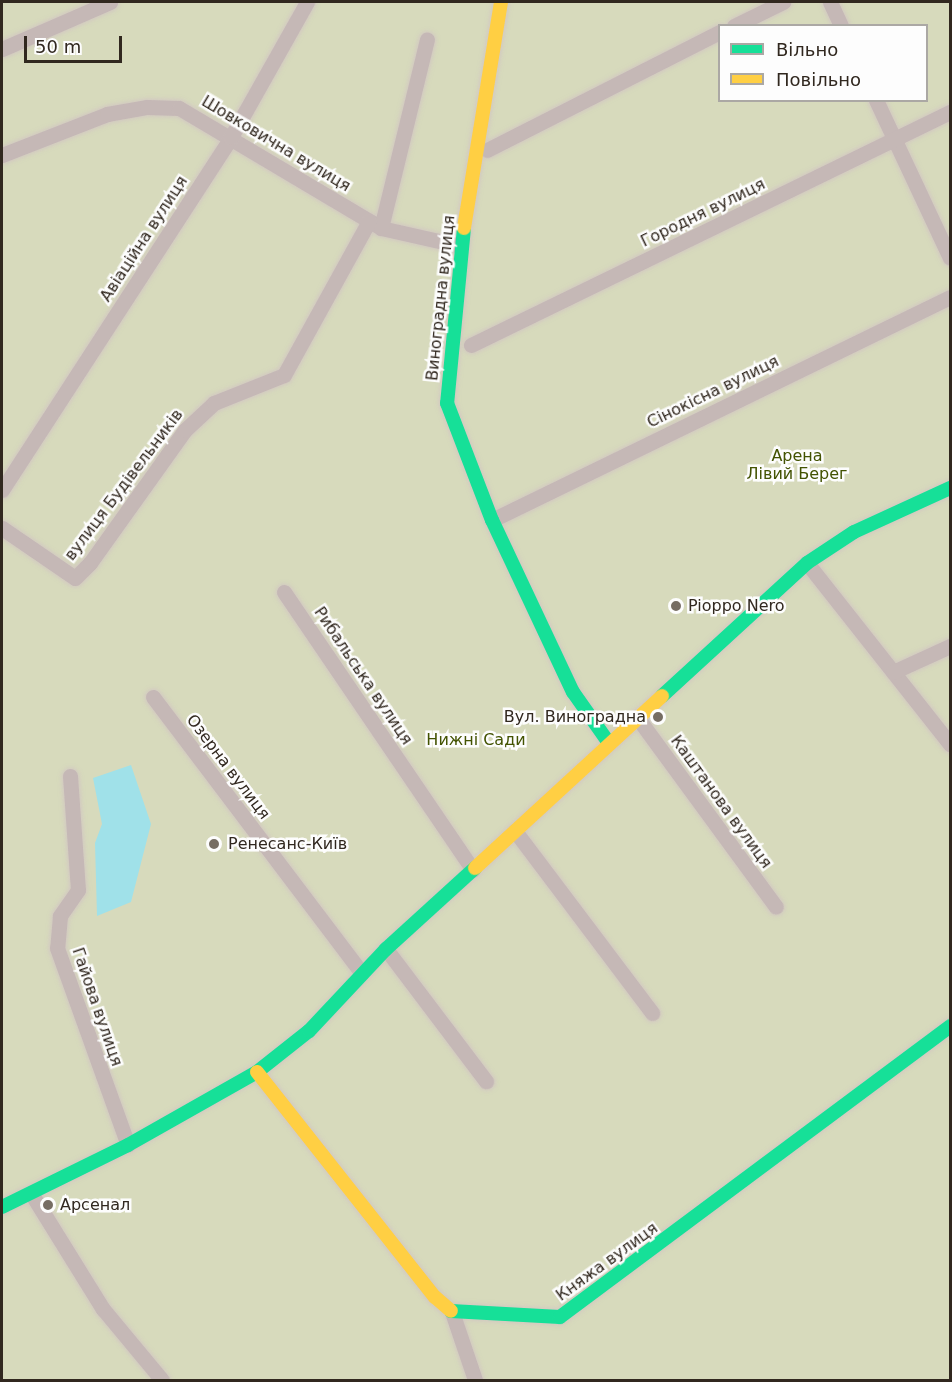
<!DOCTYPE html>
<meta charset="utf-8">
<style>
body{margin:0}
#map{position:relative;width:952px;height:1382px;overflow:hidden;background:#f7ece2;font-family:"DejaVu Sans",sans-serif}
div>[style]{position:absolute}
.green>*{inset:0;background:#d7dabc}
.water>*{inset:0;background:#a0e1e9}
.roads{filter:drop-shadow(0 0 2px #d2c9c1) drop-shadow(0 0 2px #d2c9c1)}
.street>*{height:15px;margin:-7.5px;padding:0 7.5px;transform-origin:7.5px;border-radius:7.5px;background:#c5b8b6}
.fast>*{height:14px;margin:-7px;padding:0 7px;transform-origin:7px;border-radius:7px;background:#16e098}
.slow>*{height:14px;margin:-7px;padding:0 7px;transform-origin:7px;border-radius:7px;background:#ffcf43}
.dots>*{width:16px;height:16px;translate:-50% -50%;box-sizing:border-box;border:3px solid #fdfdfd;border-radius:50%}
span{translate:-50% -50%;white-space:nowrap;text-align:center;line-height:1.15;-webkit-text-stroke:5px #fdfdfd;paint-order:stroke}
.street-label{font-size:16px;color:#31281f}
.park-label{font-size:16px;color:#435302}
.poi-label{font-size:16px;color:#31281f}
.left{translate:0 -50%;text-align:left}
.right{translate:-100% -50%;text-align:right}
.frame{position:absolute;inset:0;border:3px solid #31281f;pointer-events:none}
.legend{position:absolute;left:718px;top:24px;width:210px;height:78px;box-sizing:border-box;background:#fdfdfd;border:2px solid #aba8a4;margin:0;padding:8px 10px;list-style:none;font-size:18px;color:#31281f}
.legend li{display:flex;align-items:center;gap:12px;height:30px}
.legend b{width:30px;border:2px solid #aba8a4}
.scale{position:absolute;left:24px;top:36px;width:98px;height:27px;box-sizing:border-box;border:3px solid #31281f;border-top:0;padding-left:8px;font-size:18px;line-height:21px;white-space:nowrap;color:#31281f;-webkit-text-stroke:4px #fdfdfd;paint-order:stroke}
</style>
<div id="map">
<div class="green">
<div style="clip-path:polygon(evenodd,2px 2px,950px 2px,950px 1380px,2px 1380px,2px 2px,720px 26px,926px 26px,926px 100px,720px 100px,720px 26px)"></div>
</div>
<div class="water">
<div style="clip-path:polygon(131px 765px,151px 824px,131px 902px,97px 916px,95px 843px,102px 824px,93px 778px)"></div>
</div>
<div class="roads">
<div class="street">
<div style="left:830px;top:2px;width:26px;rotate:65deg"></div>
<div style="left:734px;top:26px;width:55px;rotate:-26.1deg"></div>
<div style="left:2px;top:49px;width:118px;rotate:-23.5deg"></div>
<div style="left:876px;top:100px;width:174px;rotate:64.9deg"></div>
<div style="left:487px;top:150px;width:261px;rotate:-26.9deg"></div>
<div style="left:2px;top:155px;width:113px;rotate:-21.3deg"></div>
<div style="left:107px;top:114px;width:41px;rotate:-9.9deg"></div>
<div style="left:147px;top:107px;width:32px;rotate:2deg"></div>
<div style="left:179px;top:108px;width:235px;rotate:30.7deg"></div>
<div style="left:381px;top:228px;width:82px;rotate:12.7deg"></div>
<div style="left:381px;top:228px;width:194px;rotate:-76.3deg"></div>
<div style="left:471px;top:345px;width:533px;rotate:-25.94deg"></div>
<div style="left:2px;top:490px;width:421px;rotate:-57deg"></div>
<div style="left:231px;top:137px;width:155px;rotate:-60.6deg"></div>
<div style="left:492px;top:520px;width:509px;rotate:-25.96deg"></div>
<div style="left:2px;top:528px;width:88px;rotate:34.4deg"></div>
<div style="left:75px;top:578px;width:21px;rotate:-45deg"></div>
<div style="left:90px;top:563px;width:163px;rotate:-54.5deg"></div>
<div style="left:185px;top:430px;width:40px;rotate:-43deg"></div>
<div style="left:214px;top:403px;width:75px;rotate:-21.8deg"></div>
<div style="left:284px;top:375px;width:176px;rotate:-61.1deg"></div>
<div style="left:807px;top:563px;width:231px;rotate:51.7deg"></div>
<div style="left:284px;top:592px;width:336px;rotate:55.8deg"></div>
<div style="left:893px;top:672px;width:63px;rotate:-24.5deg"></div>
<div style="left:153px;top:697px;width:346px;rotate:52.9deg"></div>
<div style="left:637px;top:717px;width:235px;rotate:53.8deg"></div>
<div style="left:70px;top:776px;width:114px;rotate:86deg"></div>
<div style="left:78px;top:890px;width:32px;rotate:125deg"></div>
<div style="left:60px;top:916px;width:32px;rotate:95deg"></div>
<div style="left:57px;top:948px;width:209px;rotate:70.2deg"></div>
<div style="left:515px;top:831px;width:228px;rotate:53deg"></div>
<div style="left:386px;top:949px;width:166px;rotate:52.9deg"></div>
<div style="left:31px;top:1193px;width:137px;rotate:58.2deg"></div>
<div style="left:103px;top:1309px;width:92px;rotate:50.3deg"></div>
<div style="left:452px;top:1312px;width:72px;rotate:71.3deg"></div>
</div>
<div class="fast">
<div style="left:464px;top:228px;width:176px;rotate:95.5deg"></div>
<div style="left:447px;top:403px;width:125px;rotate:69deg"></div>
<div style="left:492px;top:520px;width:190px;rotate:64.8deg"></div>
<div style="left:573px;top:692px;width:62px;rotate:54.8deg"></div>
<div style="left:662px;top:696px;width:197px;rotate:-42.5deg"></div>
<div style="left:807px;top:563px;width:56px;rotate:-33.4deg"></div>
<div style="left:854px;top:532px;width:106px;rotate:-24.6deg"></div>
<div style="left:2px;top:1207px;width:140px;rotate:-26.2deg"></div>
<div style="left:128px;top:1145px;width:148px;rotate:-29.5deg"></div>
<div style="left:257px;top:1072px;width:66px;rotate:-38.3deg"></div>
<div style="left:309px;top:1031px;width:112px;rotate:-46.8deg"></div>
<div style="left:386px;top:949px;width:120px;rotate:-42.3deg"></div>
<div style="left:451px;top:1311px;width:109px;rotate:3.2deg"></div>
<div style="left:560px;top:1317px;width:487px;rotate:-36.7deg"></div>
</div>
<div class="slow">
<div style="left:464px;top:228px;width:229px;rotate:-80.7deg"></div>
<div style="left:475px;top:868px;width:254px;rotate:-42.6deg"></div>
<div style="left:257px;top:1072px;width:287px;rotate:51.7deg"></div>
<div style="left:435px;top:1297px;width:21px;rotate:41deg"></div>
</div>
</div>
<div class="dots">
<div style="left:676px;top:606px;background:#766d63"></div>
<div style="left:658px;top:717px;background:#766d63"></div>
<div style="left:214px;top:844px;background:#766d63"></div>
<div style="left:48px;top:1205px;background:#766d63"></div>
</div>
<div class="street-label">
<span style="left:276px;top:144px;rotate:31deg">Шовковична вулиця</span>
<span style="left:703px;top:213px;rotate:-26deg">Городня вулиця</span>
<span style="left:144px;top:239px;rotate:-57deg">Авіаційна вулиця</span>
<span style="left:441px;top:298px;rotate:-84deg">Виноградна вулиця</span>
<span style="left:713px;top:392px;rotate:-26deg">Сінокісна вулиця</span>
<span style="left:124px;top:485px;rotate:-53deg">вулиця Будівельників</span>
<span style="left:363px;top:676px;rotate:56deg">Рибальська вулиця</span>
<span style="left:228px;top:767px;rotate:53deg">Озерна вулиця</span>
<span style="left:721px;top:802px;rotate:54deg">Каштанова вулиця</span>
<span style="left:97px;top:1007px;rotate:71deg">Гайова вулиця</span>
<span style="left:607px;top:1262px;rotate:-36deg">Княжа вулиця</span>
</div>
<div class="park-label">
<span style="left:797px;top:465px">Арена<br>Лівий Берег</span>
<span style="left:476px;top:740px">Нижні Сади</span>
</div>
<div class="poi-label">
<span class="left" style="left:688px;top:606px">Pioppo Nero</span>
<span class="right" style="left:646px;top:717px">Вул. Виноградна</span>
<span class="left" style="left:228px;top:844px">Ренесанс-Київ</span>
<span class="left" style="left:60px;top:1205px">Арсенал</span>
</div>
<div class="frame"></div>
<ul class="legend">
<li><b style="height:8px;background:#16e098"></b>Вільно</li>
<li><b style="height:8px;background:#ffcf43"></b>Повільно</li>
</ul>
<div class="scale">50 m</div>
</div>
